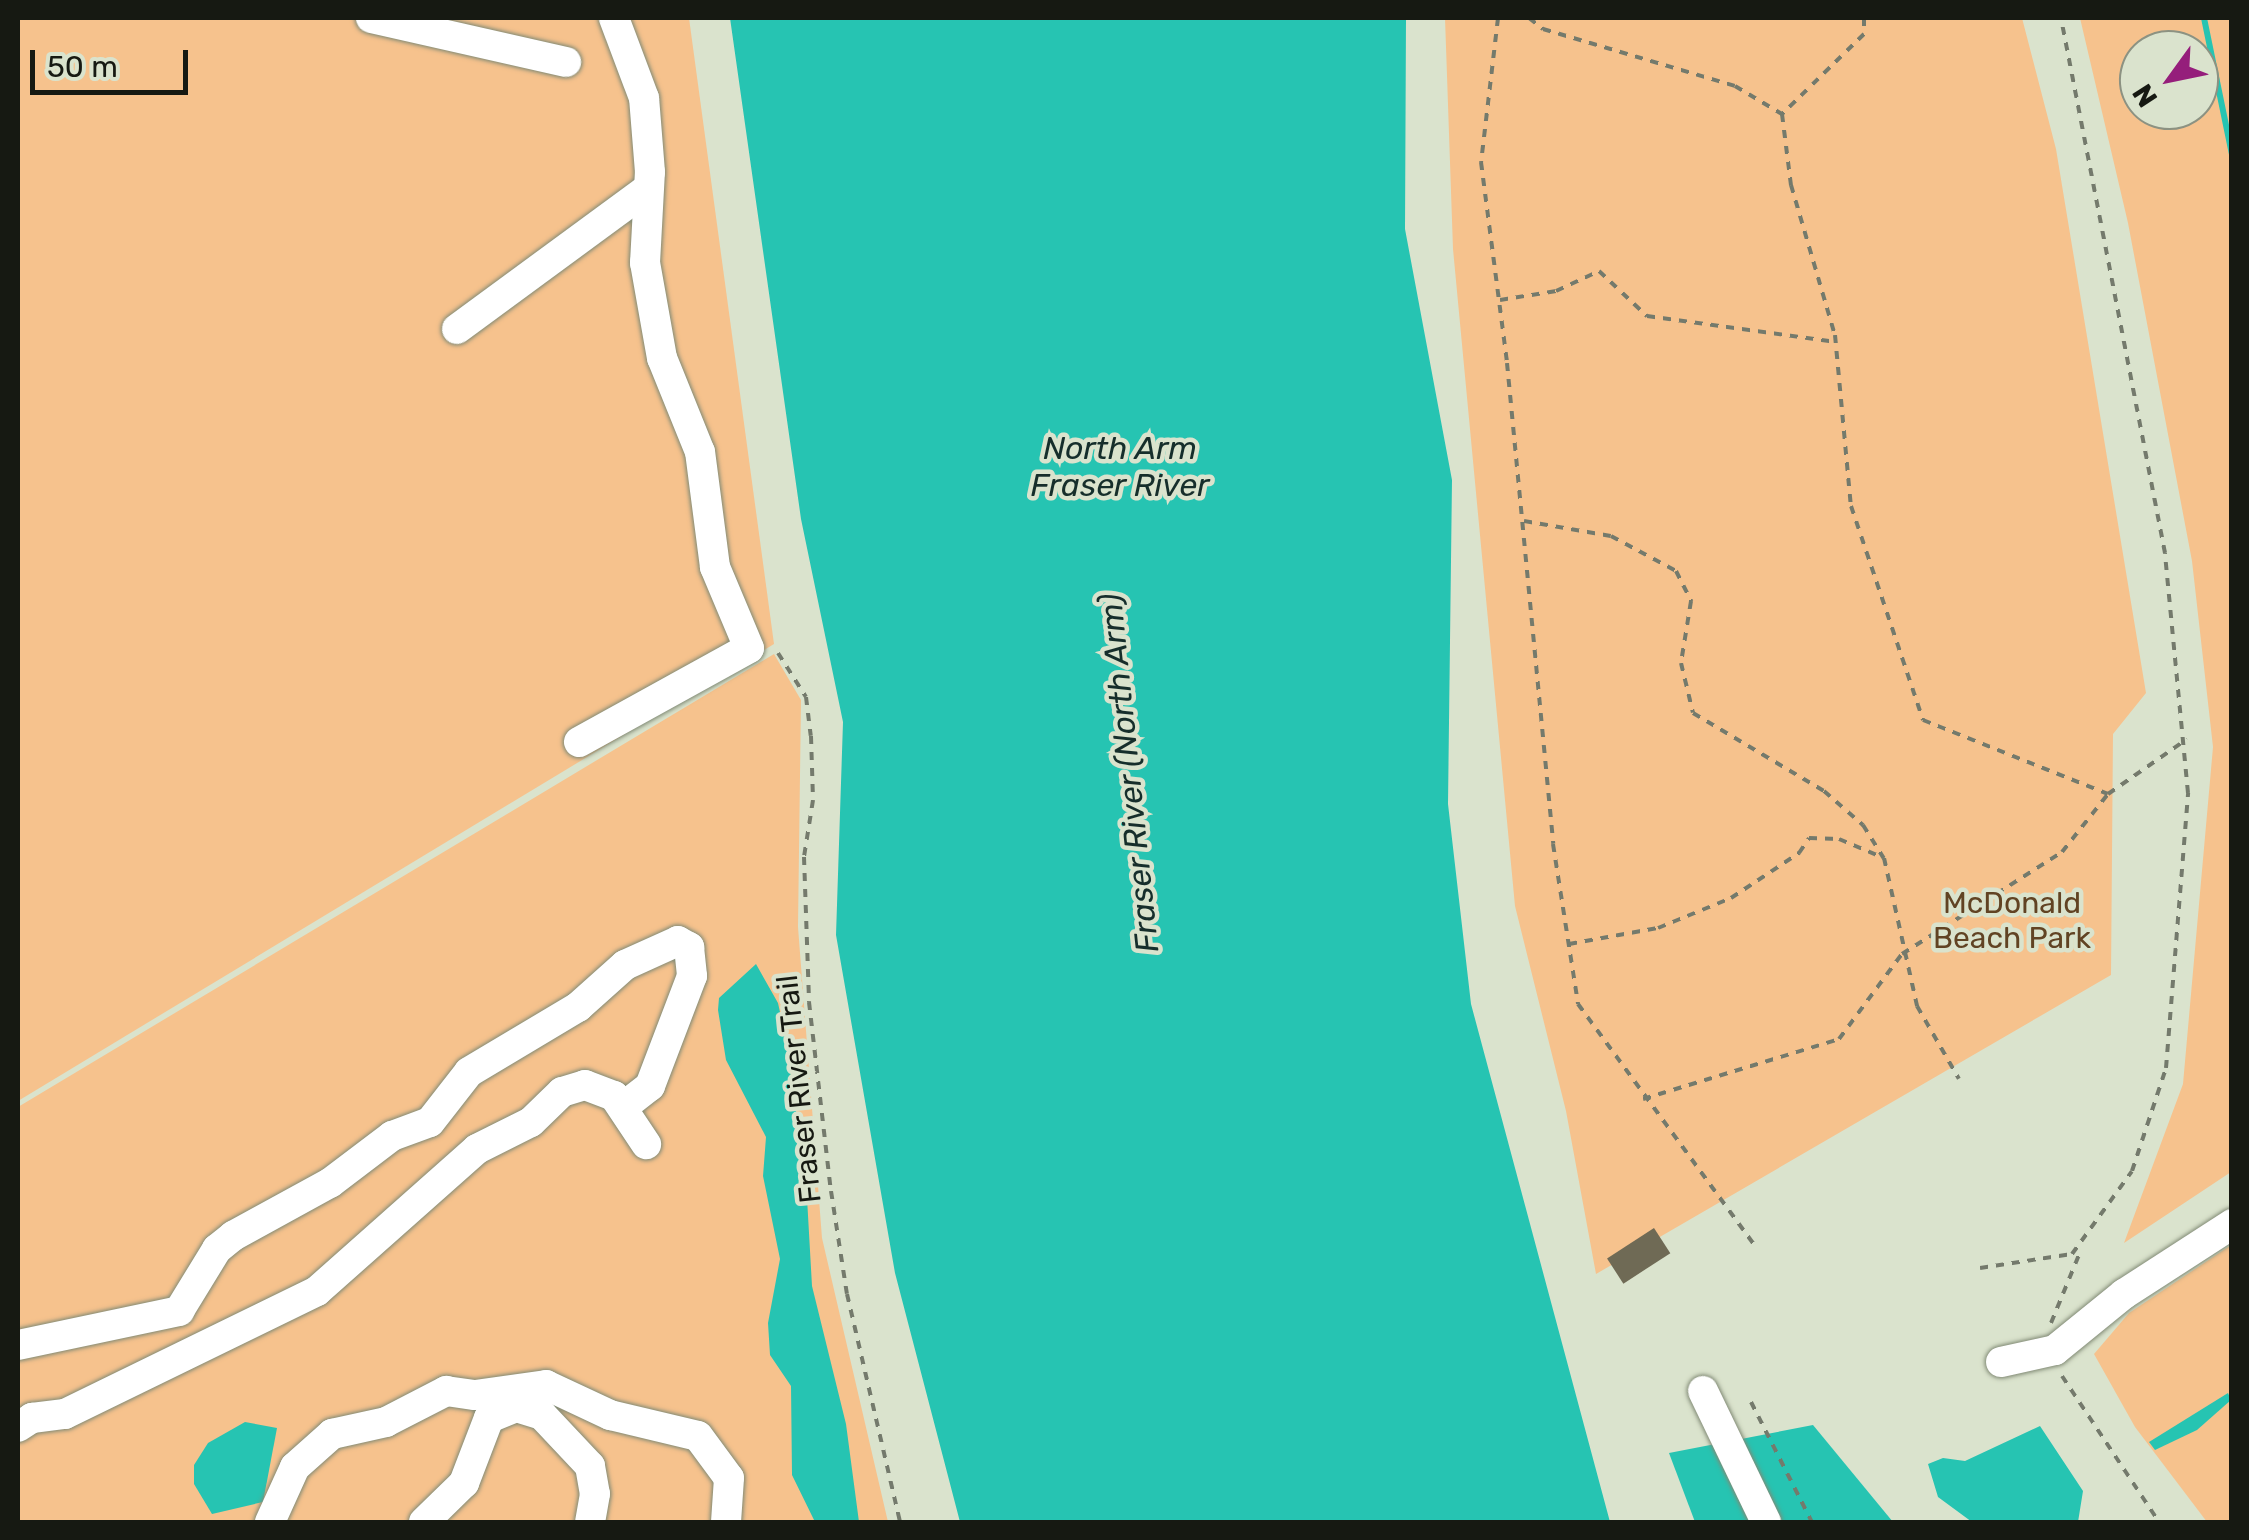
<!DOCTYPE html>
<style>
body{margin:0}
#map{position:relative;width:2249px;height:1540px;overflow:hidden;background:#dae3cd;font-family:Rubik,sans-serif}
div>[style]{position:absolute}
.green>*{inset:0;background:#f6c28d}
.water>*{inset:0;background:#26c4b2}
.stream>*{height:6px;margin:-3px;padding:0 3px;transform-origin:3px;border-radius:3px;background:#26c4b2}
.building>*{inset:0;background:#6f6a55;transform-origin:0 0}
.path>*{height:4px;margin-top:-2px;transform-origin:0;background:repeating-linear-gradient(90deg,#747a6c 0 8px,transparent 0 16px)}
.roads{filter:drop-shadow(0 0 2px #818a75) drop-shadow(0 0 2px #818a75)}
.minor>*{height:30px;margin:-15px;padding:0 15px;transform-origin:15px;border-radius:15px;background:#fff}
span{translate:-50% -50%;white-space:nowrap;text-align:center;line-height:1.15;-webkit-text-stroke:9px #dae3cd;paint-order:stroke}
.park-label{font-size:30px;color:#614323}
.street-label{font-size:30px;color:#161912}
.water-label{font-size:32px;color:#162e2b;font-style:italic}
.frame{position:absolute;inset:0;border:20px solid #161912;pointer-events:none}
.north{position:absolute;left:2119px;top:30px;width:100px;height:100px;box-sizing:border-box;background:#dae3cd;border:2px solid #8c9282;border-radius:50%;rotate:237deg;font-size:28px;font-weight:700;line-height:40px;text-align:center;color:#161912}
.north::after{content:'';display:block;margin:auto;width:35px;height:45px;background:#951e7b;clip-path:polygon(50% 0,100% 100%,50% 72%,0 100%)}
.scale{position:absolute;left:30px;top:50px;width:158px;height:45px;box-sizing:border-box;border:5px solid #161912;border-top:0;padding-left:12px;font-size:30px;line-height:35px;white-space:nowrap;color:#161912;-webkit-text-stroke:8px #dae3cd;paint-order:stroke}
</style>
<div id="map">
<div class="green">
<div style="clip-path:polygon(18px 18px,689px 18px,774px 644px,18px 1101px)"></div>
<div style="clip-path:polygon(1445px 18px,2022px 18px,2056px 149px,2146px 693px,2113px 734px,2111px 975px,1596px 1274px,1566px 1111px,1515px 906px,1453px 249px)"></div>
<div style="clip-path:polygon(evenodd,2080px 18px,2232px 18px,2231px 1172px,2124px 1243px,2183px 1084px,2213px 747px,2192px 561px,2128px 223px,2080px 18px,2139px 50px,2199px 50px,2199px 110px,2139px 110px,2139px 50px)"></div>
<div style="clip-path:polygon(774px 654px,801px 700px,798px 927px,822px 1238px,888px 1522px,18px 1522px,18px 1107px)"></div>
<div style="clip-path:polygon(2231px 1245px,2231px 1522px,2207px 1522px,2135px 1427px,2094px 1354px,2129px 1313px)"></div>
</div>
<div class="water">
<div style="clip-path:polygon(730px 18px,1406px 18px,1405px 229px,1452px 480px,1448px 804px,1471px 1004px,1610px 1522px,960px 1522px,895px 1273px,836px 935px,843px 722px,801px 519px)"></div>
<div style="clip-path:polygon(756px 964px,778px 1003px,785px 1035px,806px 1180px,812px 1286px,846px 1424px,859px 1522px,815px 1522px,792px 1475px,791px 1386px,770px 1355px,768px 1323px,780px 1259px,763px 1176px,766px 1137px,726px 1060px,718px 1010px,719px 998px)"></div>
<div style="clip-path:polygon(2228px 1393px,2231px 1400px,2197px 1430px,2155px 1450px,2149px 1442px)"></div>
<div style="clip-path:polygon(245px 1422px,277px 1428px,263px 1502px,212px 1514px,194px 1484px,194px 1465px,208px 1443px)"></div>
<div style="clip-path:polygon(1813px 1425px,1893px 1522px,1695px 1522px,1669px 1453px)"></div>
<div style="clip-path:polygon(2040px 1426px,2083px 1491px,2078px 1522px,1972px 1522px,1938px 1497px,1928px 1464px,1943px 1458px,1965px 1461px)"></div>
</div>
<div class="stream">
<div style="left:2204px;top:18px;width:140px;rotate:78.4deg"></div>
</div>
<div class="building">
<div style="left:1654px;top:1228px;width:30px;height:56px;rotate:57deg"></div>
</div>
<div class="path">
<div style="left:1498px;top:18px;width:145px;rotate:96.7deg"></div>
<div style="left:1481px;top:162px;width:203px;rotate:82.6deg"></div>
<div style="left:1507px;top:363px;width:483px;rotate:84.5deg"></div>
<div style="left:1553px;top:844px;width:162px;rotate:81.1deg"></div>
<div style="left:1578px;top:1004px;width:303px;rotate:53.8deg"></div>
<div style="left:1529px;top:18px;width:18px;rotate:38deg"></div>
<div style="left:1543px;top:29px;width:200px;rotate:16.5deg"></div>
<div style="left:1735px;top:86px;width:55px;rotate:30.8deg"></div>
<div style="left:1864px;top:18px;width:16px;rotate:90deg"></div>
<div style="left:1864px;top:34px;width:115px;rotate:135.7deg"></div>
<div style="left:1782px;top:114px;width:72px;rotate:82.8deg"></div>
<div style="left:1791px;top:185px;width:156px;rotate:73.7deg"></div>
<div style="left:1835px;top:335px;width:172px;rotate:84.7deg"></div>
<div style="left:1851px;top:506px;width:226px;rotate:71.4deg"></div>
<div style="left:1923px;top:720px;width:199px;rotate:21.8deg"></div>
<div style="left:1500px;top:300px;width:57px;rotate:-9.1deg"></div>
<div style="left:1556px;top:291px;width:47px;rotate:-24.9deg"></div>
<div style="left:1599px;top:271px;width:66px;rotate:43.2deg"></div>
<div style="left:1647px;top:316px;width:191px;rotate:7.8deg"></div>
<div style="left:1524px;top:521px;width:88px;rotate:9.8deg"></div>
<div style="left:1611px;top:536px;width:74px;rotate:28.3deg"></div>
<div style="left:1676px;top:571px;width:34px;rotate:63deg"></div>
<div style="left:1691px;top:601px;width:63px;rotate:99.2deg"></div>
<div style="left:1681px;top:663px;width:51px;rotate:76.5deg"></div>
<div style="left:1693px;top:713px;width:152px;rotate:30.8deg"></div>
<div style="left:1824px;top:791px;width:52px;rotate:41.1deg"></div>
<div style="left:1863px;top:825px;width:39px;rotate:58deg"></div>
<div style="left:1884px;top:858px;width:152px;rotate:77.4deg"></div>
<div style="left:1917px;top:1006px;width:84px;rotate:60.1deg"></div>
<div style="left:778px;top:653px;width:52px;rotate:57.5deg"></div>
<div style="left:806px;top:697px;width:39px;rotate:83deg"></div>
<div style="left:811px;top:736px;width:64px;rotate:88.2deg"></div>
<div style="left:813px;top:800px;width:58px;rotate:99deg"></div>
<div style="left:804px;top:857px;width:145px;rotate:88deg"></div>
<div style="left:809px;top:1002px;width:190px;rotate:83.4deg"></div>
<div style="left:831px;top:1191px;width:104px;rotate:81.2deg"></div>
<div style="left:847px;top:1294px;width:234px;rotate:76.9deg"></div>
<div style="left:1569px;top:944px;width:90px;rotate:-10.2deg"></div>
<div style="left:1658px;top:928px;width:79px;rotate:-22.3deg"></div>
<div style="left:1731px;top:898px;width:82px;rotate:-33.5deg"></div>
<div style="left:1799px;top:853px;width:18px;rotate:-56deg"></div>
<div style="left:1809px;top:838px;width:30px;rotate:2deg"></div>
<div style="left:1839px;top:839px;width:49px;rotate:22.9deg"></div>
<div style="left:1643px;top:1099px;width:205px;rotate:-17deg"></div>
<div style="left:1839px;top:1039px;width:106px;rotate:-53.5deg"></div>
<div style="left:1902px;top:954px;width:190px;rotate:-32.5deg"></div>
<div style="left:2062px;top:852px;width:74px;rotate:-51.6deg"></div>
<div style="left:2108px;top:794px;width:96px;rotate:-34.8deg"></div>
<div style="left:1980px;top:1268px;width:93px;rotate:-8.7deg"></div>
<div style="left:2072px;top:1254px;width:102px;rotate:-54.1deg"></div>
<div style="left:2132px;top:1171px;width:108px;rotate:-71.7deg"></div>
<div style="left:2166px;top:1068px;width:276px;rotate:-85.4deg"></div>
<div style="left:2188px;top:793px;width:241px;rotate:-95.5deg"></div>
<div style="left:2165px;top:553px;width:545px;rotate:-101deg"></div>
<div style="left:2051px;top:1323px;width:79px;rotate:-67.7deg"></div>
<div style="left:2062px;top:1376px;width:175px;rotate:56.4deg"></div>
<div style="left:1751px;top:1402px;width:135px;rotate:63.1deg"></div>
</div>
<div class="roads">
<div class="minor">
<div style="left:371px;top:18px;width:200px;rotate:12.7deg"></div>
<div style="left:457px;top:329px;width:233px;rotate:-36.3deg"></div>
<div style="left:579px;top:742px;width:194px;rotate:-28.9deg"></div>
<div style="left:749px;top:648px;width:88px;rotate:-112.8deg"></div>
<div style="left:715px;top:567px;width:116px;rotate:-97.4deg"></div>
<div style="left:700px;top:452px;width:101px;rotate:-112deg"></div>
<div style="left:662px;top:358px;width:97px;rotate:-100.1deg"></div>
<div style="left:645px;top:263px;width:91px;rotate:-86.9deg"></div>
<div style="left:650px;top:172px;width:74px;rotate:-94.6deg"></div>
<div style="left:644px;top:98px;width:85px;rotate:-110.6deg"></div>
<div style="left:18px;top:1345px;width:165px;rotate:-11.9deg"></div>
<div style="left:179px;top:1311px;width:73px;rotate:-58.5deg"></div>
<div style="left:217px;top:1249px;width:21px;rotate:-39deg"></div>
<div style="left:233px;top:1236px;width:111px;rotate:-28.7deg"></div>
<div style="left:330px;top:1183px;width:78px;rotate:-37.2deg"></div>
<div style="left:392px;top:1136px;width:40px;rotate:-20.2deg"></div>
<div style="left:430px;top:1122px;width:63px;rotate:-52deg"></div>
<div style="left:469px;top:1072px;width:127px;rotate:-30.8deg"></div>
<div style="left:578px;top:1007px;width:63px;rotate:-41.8deg"></div>
<div style="left:625px;top:965px;width:58px;rotate:-24.4deg"></div>
<div style="left:678px;top:941px;width:13px;rotate:29deg"></div>
<div style="left:689px;top:947px;width:29px;rotate:84deg"></div>
<div style="left:692px;top:976px;width:118px;rotate:110.9deg"></div>
<div style="left:650px;top:1086px;width:34px;rotate:142deg"></div>
<div style="left:2001px;top:1362px;width:55px;rotate:-12.5deg"></div>
<div style="left:2055px;top:1350px;width:89px;rotate:-39.1deg"></div>
<div style="left:2124px;top:1294px;width:129px;rotate:-32.9deg"></div>
<div style="left:1703px;top:1391px;width:145px;rotate:64.3deg"></div>
<div style="left:18px;top:1427px;width:17px;rotate:-33deg"></div>
<div style="left:32px;top:1418px;width:33px;rotate:-7deg"></div>
<div style="left:65px;top:1414px;width:280px;rotate:-26deg"></div>
<div style="left:317px;top:1291px;width:214px;rotate:-41.6deg"></div>
<div style="left:477px;top:1149px;width:60px;rotate:-26.6deg"></div>
<div style="left:531px;top:1122px;width:43px;rotate:-44.1deg"></div>
<div style="left:562px;top:1092px;width:24px;rotate:-17deg"></div>
<div style="left:585px;top:1085px;width:31px;rotate:21deg"></div>
<div style="left:614px;top:1096px;width:58px;rotate:56.3deg"></div>
<div style="left:270px;top:1522px;width:60px;rotate:-65.6deg"></div>
<div style="left:295px;top:1467px;width:50px;rotate:-41.7deg"></div>
<div style="left:332px;top:1434px;width:55px;rotate:-12.5deg"></div>
<div style="left:386px;top:1422px;width:68px;rotate:-27.3deg"></div>
<div style="left:446px;top:1391px;width:29px;rotate:8deg"></div>
<div style="left:475px;top:1395px;width:72px;rotate:-8deg"></div>
<div style="left:546px;top:1385px;width:71px;rotate:25.1deg"></div>
<div style="left:610px;top:1415px;width:90px;rotate:13.4deg"></div>
<div style="left:698px;top:1436px;width:52px;rotate:53.6deg"></div>
<div style="left:729px;top:1478px;width:44px;rotate:93.9deg"></div>
<div style="left:424px;top:1522px;width:56px;rotate:-44.3deg"></div>
<div style="left:464px;top:1483px;width:70px;rotate:-69deg"></div>
<div style="left:489px;top:1418px;width:29px;rotate:-22deg"></div>
<div style="left:516px;top:1407px;width:27px;rotate:17deg"></div>
<div style="left:542px;top:1415px;width:70px;rotate:46.7deg"></div>
<div style="left:590px;top:1466px;width:28px;rotate:80deg"></div>
<div style="left:595px;top:1494px;width:28px;rotate:100deg"></div>
</div>
</div>
<div class="park-label">
<span style="left:2012px;top:920px">McDonald<br>Beach Park</span>
</div>
<div class="street-label">
<span style="left:799px;top:1089px;rotate:-96deg">Fraser River Trail</span>
</div>
<div class="water-label">
<span style="left:1120px;top:467px">North Arm<br>Fraser River</span>
<span style="left:1129px;top:773px;rotate:-96deg">Fraser River (North Arm)</span>
</div>
<div class="frame"></div>
<div class="north">N</div>
<div class="scale">50 m</div>
</div>
